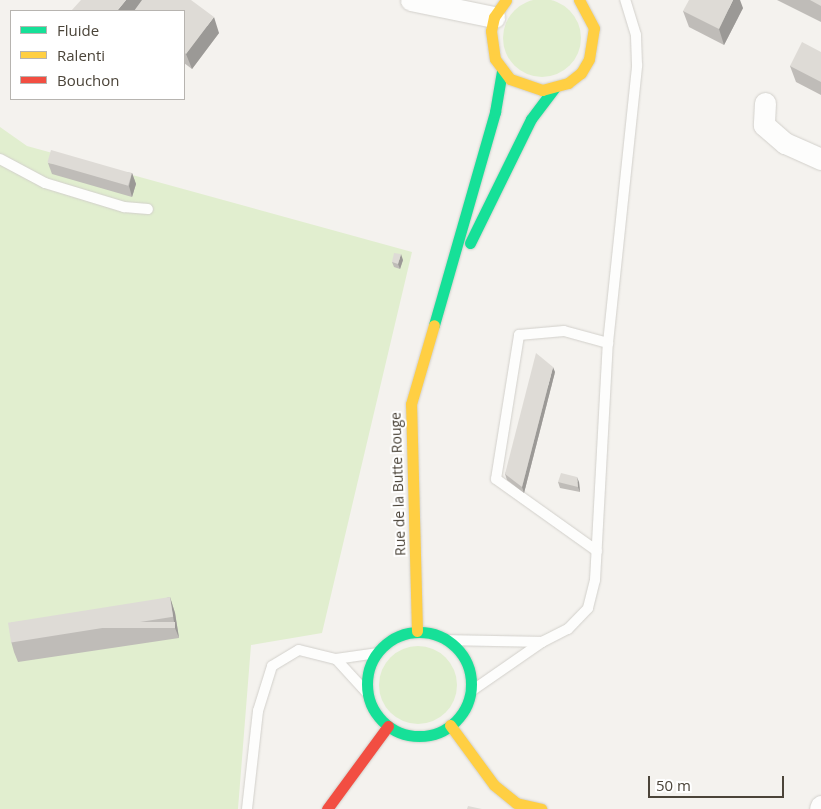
<!DOCTYPE html>
<style>
body{margin:0}
#map{position:relative;width:821px;height:809px;overflow:hidden;background:#f4f2ee;font-family:"Open Sans",sans-serif}
div>[style]{position:absolute}
.green>*{inset:0;background:#e1eecf}
.round{border-radius:50%}
.roads{filter:drop-shadow(0 0 1px #d2d0cb) drop-shadow(0 0 1px #d2d0cb)}
.lane>*{height:10px;margin:-5px;padding:0 5px;transform-origin:5px;border-radius:5px;background:#fdfdfc}
.street>*{height:21px;margin:-10.5px;padding:0 10.5px;transform-origin:10.5px;border-radius:10.5px;background:#fdfdfc}
.fast>*{height:11px;margin:-5.5px;padding:0 5.5px;transform-origin:5.5px;border-radius:5.5px;background:#16e098}
.fast>.ring{margin:-5.5px;padding:0;box-sizing:content-box;background:none;border:11px solid #16e098;border-radius:50%}
.slow>*{height:11px;margin:-5.5px;padding:0 5.5px;transform-origin:5.5px;border-radius:5.5px;background:#ffcf43}
.jam>*{height:11px;margin:-5.5px;padding:0 5.5px;transform-origin:5.5px;border-radius:5.5px;background:#f24e42}
.wall>*{inset:0;background:#bfbcb8}
.shaded-wall>*{inset:0;background:#9b9996}
.building>*{inset:0;background:#dedbd6;transform-origin:0 0}
span{translate:-50% -50%;white-space:nowrap;text-align:center;line-height:1.15;-webkit-text-stroke:4px #fff;paint-order:stroke}
.street-label{font-size:14px;color:#4b4439}
.legend{position:absolute;left:10px;top:10px;width:175px;height:90px;box-sizing:border-box;background:#fff;border:1px solid #b7b4b0;margin:0;padding:6px 9px;list-style:none;font-size:15px;color:#4b4439}
.legend li{display:flex;align-items:center;gap:10px;height:25px}
.legend b{width:25px;border:1px solid #b7b4b0}
.scale{position:absolute;left:648px;top:776px;width:136px;height:22px;box-sizing:border-box;border:2px solid #4b4439;border-top:0;padding-left:6px;font-size:15px;line-height:18px;white-space:nowrap;color:#4b4439;-webkit-text-stroke:4px #fff;paint-order:stroke}
</style>
<div id="map">
<div class="green">
<div class="round" style="left:503px;top:-1px;width:78px;height:78px"></div>
<div style="clip-path:polygon(0 127px,27px 146px,412px 252px,322px 633px,251px 645px,238px 809px,0 809px)"></div>
<div class="round" style="left:379px;top:646px;width:78px;height:78px"></div>
</div>
<div class="roads">
<div class="lane">
<div style="left:0;top:159px;width:51px;rotate:28.1deg"></div>
<div style="left:45px;top:183px;width:83px;rotate:16.9deg"></div>
<div style="left:124px;top:207px;width:24px;rotate:5deg"></div>
<div style="left:597px;top:551px;width:124px;rotate:-144.5deg"></div>
<div style="left:496px;top:479px;width:146px;rotate:-80.9deg"></div>
<div style="left:519px;top:335px;width:45px;rotate:-5.1deg"></div>
<div style="left:564px;top:331px;width:46px;rotate:15.3deg"></div>
<div style="left:447px;top:640px;width:95px;rotate:1.2deg"></div>
<div style="left:336px;top:659px;width:46px;rotate:47.6deg"></div>
<div style="left:470px;top:692px;width:88px;rotate:-34.8deg"></div>
<div style="left:542px;top:642px;width:29px;rotate:-27deg"></div>
<div style="left:568px;top:629px;width:29px;rotate:-46deg"></div>
<div style="left:588px;top:608px;width:29px;rotate:-76deg"></div>
<div style="left:595px;top:580px;width:237px;rotate:-86.9deg"></div>
<div style="left:608px;top:343px;width:280px;rotate:-84deg"></div>
<div style="left:637px;top:65px;width:30px;rotate:-92deg"></div>
<div style="left:636px;top:35px;width:37px;rotate:-107deg"></div>
<div style="left:247px;top:809px;width:99px;rotate:-83.6deg"></div>
<div style="left:258px;top:711px;width:47px;rotate:-72.7deg"></div>
<div style="left:272px;top:666px;width:31px;rotate:-31deg"></div>
<div style="left:299px;top:650px;width:38px;rotate:14deg"></div>
<div style="left:336px;top:659px;width:41px;rotate:-8.3deg"></div>
</div>
<div class="street">
<div style="left:411px;top:0;width:85px;rotate:11.6deg"></div>
<div style="left:765px;top:103px;width:22px;rotate:93deg"></div>
<div style="left:764px;top:125px;width:28px;rotate:41deg"></div>
<div style="left:785px;top:143px;width:39px;rotate:24deg"></div>
<div style="left:820px;top:809px;width:3px;rotate:-72deg"></div>
</div>
<div class="fast">
<div style="left:470px;top:243px;width:138px;rotate:-63.8deg"></div>
<div style="left:531px;top:119px;width:39px;rotate:-53deg"></div>
<div style="left:434px;top:325px;width:222px;rotate:-74deg"></div>
<div style="left:495px;top:112px;width:42px;rotate:-80.3deg"></div>
<div class="ring" style="left:367px;top:632px;width:93px;height:93px"></div>
</div>
<div class="slow">
<div style="left:506px;top:0;width:21px;rotate:125deg"></div>
<div style="left:494px;top:17px;width:14px;rotate:102deg"></div>
<div style="left:491px;top:31px;width:28px;rotate:82deg"></div>
<div style="left:495px;top:59px;width:25px;rotate:53deg"></div>
<div style="left:510px;top:79px;width:34px;rotate:19deg"></div>
<div style="left:542px;top:90px;width:27px;rotate:-15deg"></div>
<div style="left:568px;top:83px;width:16px;rotate:-38deg"></div>
<div style="left:581px;top:73px;width:16px;rotate:-60deg"></div>
<div style="left:589px;top:59px;width:31px;rotate:-81deg"></div>
<div style="left:594px;top:28px;width:32px;rotate:-118deg"></div>
<div style="left:417px;top:631px;width:227px;rotate:-91.5deg"></div>
<div style="left:411px;top:404px;width:82px;rotate:-73.8deg"></div>
<div style="left:450px;top:725px;width:74px;rotate:53.7deg"></div>
<div style="left:494px;top:785px;width:28px;rotate:39deg"></div>
<div style="left:516px;top:803px;width:26px;rotate:13deg"></div>
</div>
<div class="jam">
<div style="left:327px;top:809px;width:103px;rotate:-53.7deg"></div>
</div>
</div>
<div class="wall">
<div style="clip-path:polygon(777px 0,821px 0,821px 22px)"></div>
<div style="clip-path:polygon(743px 8px,724px 45px,689px 27px,683px 11px)"></div>
<div style="clip-path:polygon(184px 11px,219px 33px,192px 69px,184px 63px)"></div>
<div style="clip-path:polygon(821px 52px,821px 95px,796px 82px,790px 66px)"></div>
<div style="clip-path:polygon(48px 163px,132px 173px,136px 184px,132px 197px,52px 174px)"></div>
<div style="clip-path:polygon(403px 260px,400px 269px,394px 267px,392px 262px)"></div>
<div style="clip-path:polygon(555px 372px,524px 493px,507px 480px,505px 474px)"></div>
<div style="clip-path:polygon(558px 482px,579px 482px,580px 492px,560px 488px)"></div>
<div style="clip-path:polygon(170px 597px,175px 613px,179px 638px,18px 662px,14px 652px,11px 641px)"></div>
</div>
<div class="shaded-wall">
<div style="clip-path:polygon(126px 0,150px 0,140px 11px,117px 11px)"></div>
<div style="clip-path:polygon(733px 0,740px 0,743px 8px,724px 45px,719px 29px)"></div>
<div style="clip-path:polygon(214px 17px,219px 33px,192px 69px,186px 54px)"></div>
<div style="clip-path:polygon(132px 173px,136px 184px,132px 197px,129px 186px)"></div>
<div style="clip-path:polygon(401px 254px,403px 260px,400px 269px,398px 264px)"></div>
<div style="clip-path:polygon(553px 367px,555px 372px,524px 493px,522px 487px)"></div>
<div style="clip-path:polygon(577px 477px,579px 482px,580px 492px,578px 487px)"></div>
<div style="clip-path:polygon(170px 597px,175px 613px,179px 638px,175px 628px)"></div>
</div>
<div class="building">
<div style="clip-path:polygon(81px 0,126px 0,117px 11px,71px 11px)"></div>
<div style="clip-path:polygon(142px 0,191px 0,214px 17px,186px 54px,184px 52px,184px 11px,134px 11px)"></div>
<div style="clip-path:polygon(689px 0,733px 0,719px 29px,683px 11px)"></div>
<div style="clip-path:polygon(810px 0,821px 0,821px 6px)"></div>
<div style="clip-path:polygon(802px 42px,821px 52px,821px 82px,790px 66px)"></div>
<div style="left:51px;top:150px;width:84px;height:13px;rotate:16deg"></div>
<div style="clip-path:polygon(394px 253px,401px 254px,398px 264px,392px 262px)"></div>
<div style="clip-path:polygon(536px 353px,553px 367px,522px 487px,505px 474px)"></div>
<div style="clip-path:polygon(561px 473px,577px 477px,578px 487px,558px 482px)"></div>
<div style="left:170px;top:597px;width:20px;height:164px;rotate:81deg"></div>
<div style="left:175px;top:622px;width:6px;height:164px;rotate:90deg"></div>
<div style="clip-path:polygon(468px 806px,482px 809px,467px 809px)"></div>
</div>
<div class="street-label">
<span style="left:398px;top:484px;rotate:-92deg">Rue de la Butte Rouge</span>
</div>
<ul class="legend">
<li><b style="height:6px;background:#16e098"></b>Fluide</li>
<li><b style="height:6px;background:#ffcf43"></b>Ralenti</li>
<li><b style="height:6px;background:#f24e42"></b>Bouchon</li>
</ul>
<div class="scale">50 m</div>
</div>
